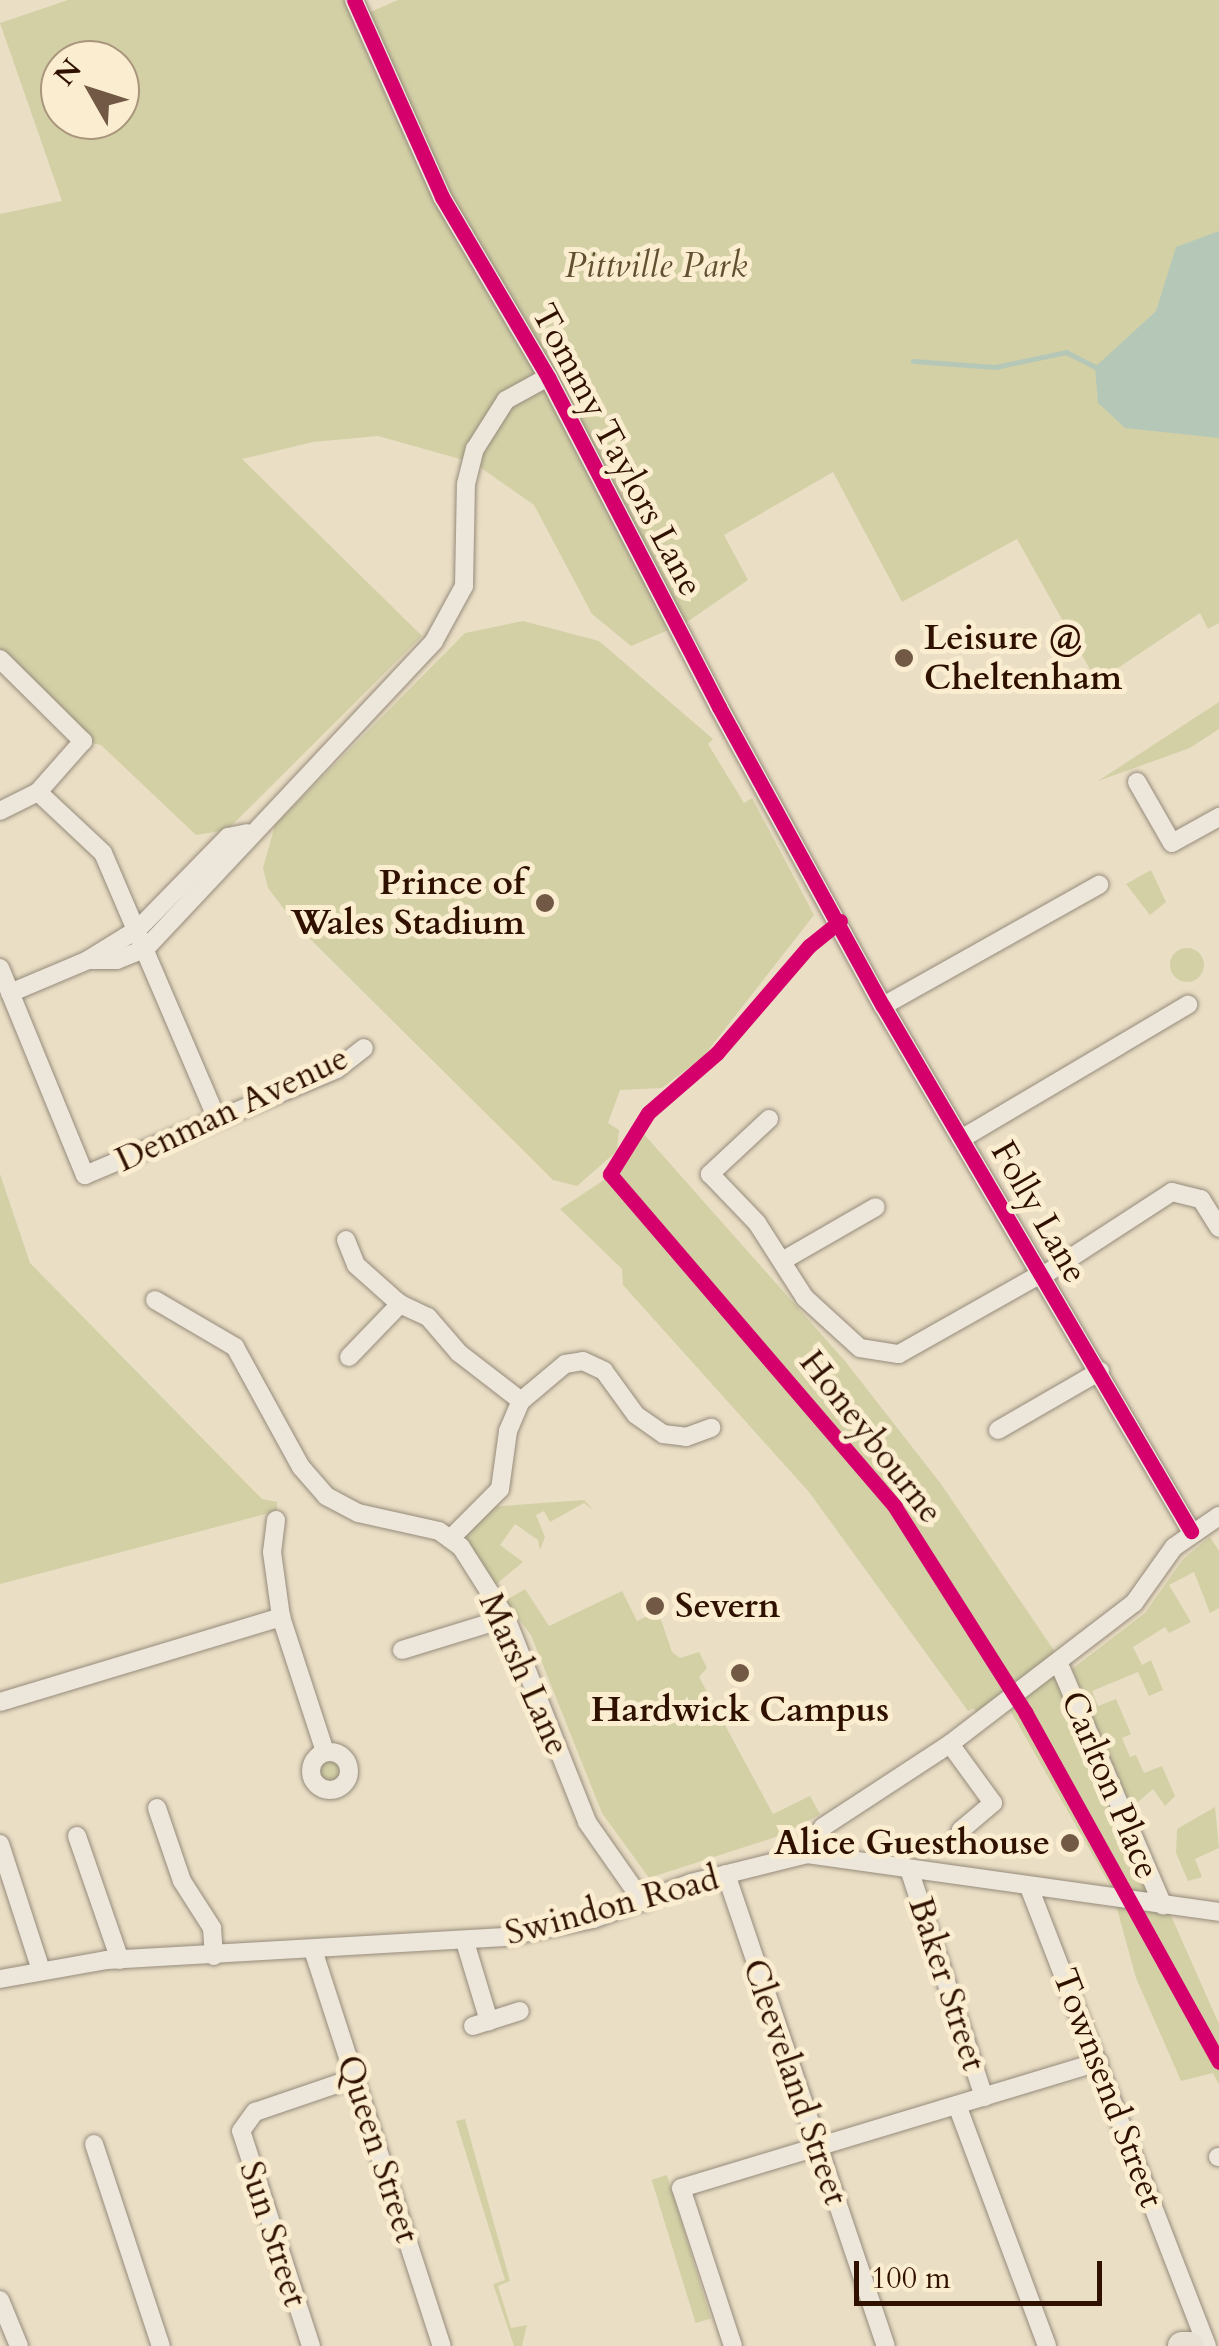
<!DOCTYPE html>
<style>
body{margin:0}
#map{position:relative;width:1219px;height:2346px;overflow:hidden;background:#eadec5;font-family:Cardo,serif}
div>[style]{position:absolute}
.green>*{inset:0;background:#d3d0a6;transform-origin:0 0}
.round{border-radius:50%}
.water>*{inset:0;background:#b5c8b8}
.stream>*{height:5px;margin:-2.5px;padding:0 2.5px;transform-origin:2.5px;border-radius:2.5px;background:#b5c8b8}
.roads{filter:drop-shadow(0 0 2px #968b7b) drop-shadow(0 0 2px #968b7b)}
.minor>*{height:18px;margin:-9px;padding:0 9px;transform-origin:9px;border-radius:9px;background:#ede6da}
.minor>.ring{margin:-9px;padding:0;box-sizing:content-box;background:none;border:18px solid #ede6da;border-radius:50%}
.highway>*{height:28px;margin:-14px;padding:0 14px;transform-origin:14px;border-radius:14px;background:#e9e2d4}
.cycleway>*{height:15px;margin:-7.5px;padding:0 7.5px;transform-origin:7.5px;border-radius:7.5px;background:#d6006c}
.dots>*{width:28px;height:28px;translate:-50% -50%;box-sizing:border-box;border:5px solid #fbedd0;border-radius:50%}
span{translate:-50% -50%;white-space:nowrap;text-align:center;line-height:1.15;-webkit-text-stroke:10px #fbedd0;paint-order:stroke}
.park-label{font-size:35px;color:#625031;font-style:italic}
.street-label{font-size:35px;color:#301100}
.poi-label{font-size:35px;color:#301100;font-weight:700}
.left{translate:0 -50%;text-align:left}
.right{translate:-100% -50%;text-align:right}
.north{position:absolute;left:40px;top:40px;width:100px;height:100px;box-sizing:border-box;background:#fbedd0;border:2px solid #aa957d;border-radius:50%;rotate:309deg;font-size:28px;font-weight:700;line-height:40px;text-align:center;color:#301100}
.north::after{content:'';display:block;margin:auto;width:35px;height:45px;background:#715945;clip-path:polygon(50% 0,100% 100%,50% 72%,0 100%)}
.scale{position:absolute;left:854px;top:2261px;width:248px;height:45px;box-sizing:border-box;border:5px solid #301100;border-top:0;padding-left:12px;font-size:30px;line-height:35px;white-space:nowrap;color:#301100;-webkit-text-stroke:8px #fbedd0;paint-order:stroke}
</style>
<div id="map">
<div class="green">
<div style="clip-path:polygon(evenodd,68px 0,344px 0,354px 19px,398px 0,1219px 0,1219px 623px,1208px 629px,1200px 613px,1097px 682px,1017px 539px,902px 602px,833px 472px,724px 535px,748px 580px,687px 622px,631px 646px,592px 614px,534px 505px,474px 463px,378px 436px,313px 442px,242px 459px,422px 636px,227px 830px,196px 835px,101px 745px,83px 741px,0 660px,0 214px,62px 201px,0 23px,68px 0,60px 60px,120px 60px,120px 120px,60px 120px,60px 60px)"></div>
<div style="clip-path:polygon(523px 621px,599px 641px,713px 739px,708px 744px,744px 803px,752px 798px,814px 915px,703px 1057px,662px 1088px,620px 1090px,608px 1123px,619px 1130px,617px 1151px,577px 1186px,553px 1180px,296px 925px,268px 888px,263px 868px,275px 825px,465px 633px)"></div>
<div style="clip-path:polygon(1219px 702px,1219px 729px,1190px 748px,1098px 781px)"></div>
<div style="clip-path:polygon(1151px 870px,1166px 902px,1150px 915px,1126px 884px)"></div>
<div class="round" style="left:1170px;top:948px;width:34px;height:34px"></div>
<div style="clip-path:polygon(642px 1132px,845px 1361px,941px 1484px,1053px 1649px,1219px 2024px,1219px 2085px,1213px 2073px,1181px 2081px,1136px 1978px,1111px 1887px,1006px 1703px,980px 1721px,974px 1708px,968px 1711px,809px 1492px,623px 1285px,622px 1269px,560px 1209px,604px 1180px,634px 1133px)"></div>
<div style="clip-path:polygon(0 1174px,30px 1263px,262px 1499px,277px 1502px,277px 1511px,0 1584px)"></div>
<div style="clip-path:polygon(584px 1500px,594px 1511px,584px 1503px,550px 1522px,544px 1511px,536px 1515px,545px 1537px,540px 1550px,538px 1540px,515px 1524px,500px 1545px,523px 1562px,494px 1586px,462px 1543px,489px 1507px)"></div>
<div style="clip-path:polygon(1210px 1537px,1219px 1551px,1219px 1608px,1210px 1613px,1194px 1572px,1169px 1585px,1191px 1622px,1169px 1633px,1165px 1627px,1133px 1647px,1142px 1665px,1151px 1660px,1163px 1690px,1149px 1696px,1138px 1672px,1092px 1691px,1098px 1706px,1116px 1699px,1131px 1734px,1122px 1738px,1130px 1757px,1136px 1755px,1144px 1773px,1162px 1766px,1175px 1796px,1165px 1806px,1153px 1789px,1131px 1808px,1072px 1669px,1145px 1613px,1183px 1559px)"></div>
<div style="clip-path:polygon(525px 1589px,549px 1626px,622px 1591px,637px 1621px,658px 1611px,672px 1652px,680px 1658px,699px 1652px,707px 1668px,699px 1677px,773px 1814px,810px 1796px,820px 1814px,785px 1834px,649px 1878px,602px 1813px,531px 1635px,505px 1601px)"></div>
<div class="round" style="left:313px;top:1754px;width:34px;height:34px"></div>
<div style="clip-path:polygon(1215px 1807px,1219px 1848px,1195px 1859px,1202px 1877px,1188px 1881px,1176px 1853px,1177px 1829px)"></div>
<div style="clip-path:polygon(465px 2119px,510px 2281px,498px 2286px,511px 2328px,527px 2325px,522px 2346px,514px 2346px,493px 2284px,505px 2280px,456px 2121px)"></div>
<div style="left:667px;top:2175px;width:150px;height:16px;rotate:73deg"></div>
</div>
<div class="water">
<div style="clip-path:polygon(1219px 231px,1219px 438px,1125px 428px,1098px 403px,1095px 367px,1156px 311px,1176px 247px)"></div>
</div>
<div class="stream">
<div style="left:913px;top:361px;width:82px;rotate:4.2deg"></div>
<div style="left:995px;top:367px;width:73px;rotate:-11.9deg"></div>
<div style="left:1066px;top:352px;width:33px;rotate:27deg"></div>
</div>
<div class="roads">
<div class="minor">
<div style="left:354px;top:0;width:216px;rotate:65.9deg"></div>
<div style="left:442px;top:197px;width:209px;rotate:59.5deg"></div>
<div style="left:548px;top:377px;width:372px;rotate:62.6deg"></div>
<div style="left:719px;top:707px;width:341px;rotate:61.3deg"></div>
<div style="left:883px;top:1006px;width:609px;rotate:59.6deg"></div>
<div style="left:0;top:659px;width:117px;rotate:44.7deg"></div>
<div style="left:83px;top:741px;width:68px;rotate:131.4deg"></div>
<div style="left:38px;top:792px;width:42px;rotate:153.4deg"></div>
<div style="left:1137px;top:782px;width:70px;rotate:60.2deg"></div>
<div style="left:1172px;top:843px;width:54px;rotate:-29deg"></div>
<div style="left:38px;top:792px;width:89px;rotate:43.2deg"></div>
<div style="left:103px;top:853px;width:289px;rotate:66.8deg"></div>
<div style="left:88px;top:960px;width:29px"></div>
<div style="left:117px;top:960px;width:31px;rotate:-22deg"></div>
<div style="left:146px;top:948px;width:421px;rotate:-46.8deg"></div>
<div style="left:434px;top:641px;width:63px;rotate:-61.4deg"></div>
<div style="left:464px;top:586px;width:102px;rotate:-88.9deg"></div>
<div style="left:466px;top:484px;width:36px;rotate:-76deg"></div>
<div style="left:475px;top:449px;width:58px;rotate:-57.7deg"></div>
<div style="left:506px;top:400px;width:48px;rotate:-28.7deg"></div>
<div style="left:0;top:968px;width:224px;rotate:67.7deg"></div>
<div style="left:85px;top:1175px;width:273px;rotate:-22.8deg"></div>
<div style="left:337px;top:1069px;width:34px;rotate:-38deg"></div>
<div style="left:10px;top:993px;width:85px;rotate:-22.9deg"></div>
<div style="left:88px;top:960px;width:59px;rotate:-31.8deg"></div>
<div style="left:138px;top:929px;width:129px;rotate:-45.6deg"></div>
<div style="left:228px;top:837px;width:20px;rotate:-11deg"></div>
<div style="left:883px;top:1006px;width:248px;rotate:-29.3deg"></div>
<div style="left:769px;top:1119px;width:81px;rotate:137deg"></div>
<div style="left:710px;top:1174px;width:68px;rotate:46.2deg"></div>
<div style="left:757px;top:1223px;width:89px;rotate:57.4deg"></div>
<div style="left:805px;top:1298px;width:74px;rotate:42.3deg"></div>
<div style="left:860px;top:1348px;width:39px;rotate:9deg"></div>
<div style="left:899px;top:1354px;width:161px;rotate:-29.4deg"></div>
<div style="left:961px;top:1139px;width:264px;rotate:-30.6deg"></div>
<div style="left:346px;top:1240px;width:27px;rotate:68deg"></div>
<div style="left:356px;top:1265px;width:59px;rotate:41.6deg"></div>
<div style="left:400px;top:1304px;width:31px;rotate:25deg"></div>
<div style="left:428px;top:1317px;width:48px;rotate:49.3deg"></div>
<div style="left:459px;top:1353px;width:78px;rotate:37.7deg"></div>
<div style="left:782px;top:1261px;width:108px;rotate:-29.9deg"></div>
<div style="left:1041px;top:1277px;width:156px;rotate:-33deg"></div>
<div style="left:1172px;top:1192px;width:30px;rotate:14deg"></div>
<div style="left:1201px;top:1199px;width:34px;rotate:58deg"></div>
<div style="left:155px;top:1300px;width:93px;rotate:30.4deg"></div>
<div style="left:235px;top:1347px;width:137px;rotate:61.2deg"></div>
<div style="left:301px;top:1467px;width:38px;rotate:49deg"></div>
<div style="left:326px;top:1496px;width:36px;rotate:28deg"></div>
<div style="left:358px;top:1513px;width:83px;rotate:12.5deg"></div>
<div style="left:439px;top:1531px;width:27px;rotate:36deg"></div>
<div style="left:461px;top:1547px;width:84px;rotate:57.6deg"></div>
<div style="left:506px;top:1618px;width:219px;rotate:68.3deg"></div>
<div style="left:587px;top:1822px;width:98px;rotate:55deg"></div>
<div style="left:349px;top:1357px;width:74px;rotate:-46.1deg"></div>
<div style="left:998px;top:1430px;width:118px;rotate:-30deg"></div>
<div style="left:276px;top:1520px;width:32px;rotate:97deg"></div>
<div style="left:272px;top:1552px;width:66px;rotate:82.1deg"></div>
<div style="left:281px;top:1617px;width:142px;rotate:71.9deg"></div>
<div style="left:451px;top:1538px;width:69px;rotate:-45deg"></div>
<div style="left:500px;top:1489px;width:59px;rotate:-82.1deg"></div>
<div style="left:508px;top:1431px;width:33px;rotate:-67deg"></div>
<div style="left:521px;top:1401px;width:57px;rotate:-40.1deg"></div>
<div style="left:565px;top:1364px;width:18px;rotate:-9deg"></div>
<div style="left:583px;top:1361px;width:23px;rotate:25deg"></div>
<div style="left:604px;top:1371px;width:54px;rotate:54deg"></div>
<div style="left:636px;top:1415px;width:33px;rotate:35deg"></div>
<div style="left:663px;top:1434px;width:23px;rotate:7deg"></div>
<div style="left:686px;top:1437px;width:27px;rotate:-20deg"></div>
<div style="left:402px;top:1650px;width:109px;rotate:-17.1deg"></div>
<div style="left:1059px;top:1664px;width:263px;rotate:66.7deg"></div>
<div style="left:0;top:1702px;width:294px;rotate:-16.8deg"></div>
<div style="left:950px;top:1744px;width:73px;rotate:53.9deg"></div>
<div style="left:993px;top:1803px;width:42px;rotate:139.8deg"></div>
<div style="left:961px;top:1830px;width:16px;rotate:108deg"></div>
<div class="ring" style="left:311px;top:1752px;width:20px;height:20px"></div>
<div style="left:157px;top:1808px;width:77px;rotate:71.1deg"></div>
<div style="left:182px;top:1881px;width:56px;rotate:57.4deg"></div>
<div style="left:212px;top:1928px;width:28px;rotate:86deg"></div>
<div style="left:77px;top:1836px;width:131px;rotate:70.9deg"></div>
<div style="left:0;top:1844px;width:133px;rotate:72deg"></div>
<div style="left:807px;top:1854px;width:31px;rotate:-59deg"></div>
<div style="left:823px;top:1827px;width:152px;rotate:-33.2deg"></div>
<div style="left:950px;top:1744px;width:232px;rotate:-37.5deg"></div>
<div style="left:1134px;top:1603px;width:69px;rotate:-54.5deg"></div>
<div style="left:1174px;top:1547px;width:55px;rotate:-34.6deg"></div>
<div style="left:910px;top:1872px;width:237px;rotate:71.8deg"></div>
<div style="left:726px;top:1874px;width:498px;rotate:71.3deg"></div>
<div style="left:1029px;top:1887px;width:492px;rotate:68.8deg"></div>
<div style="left:465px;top:1942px;width:83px;rotate:73.1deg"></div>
<div style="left:314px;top:1953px;width:413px;rotate:72deg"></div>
<div style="left:0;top:1979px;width:109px;rotate:-10.1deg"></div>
<div style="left:107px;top:1960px;width:398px;rotate:-3.3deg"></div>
<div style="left:504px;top:1937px;width:91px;rotate:-11.4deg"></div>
<div style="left:593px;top:1919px;width:104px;rotate:-20.2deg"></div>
<div style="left:691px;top:1883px;width:120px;rotate:-14deg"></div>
<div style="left:807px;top:1854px;width:416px;rotate:8deg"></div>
<div style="left:473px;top:2026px;width:49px;rotate:-17.7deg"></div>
<div style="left:957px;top:2105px;width:257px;rotate:69.5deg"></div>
<div style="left:94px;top:2144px;width:213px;rotate:71.7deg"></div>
<div style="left:1218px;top:2157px;width:1px"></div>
<div style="left:0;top:2300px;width:50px;rotate:67.6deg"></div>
<div style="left:311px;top:2346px;width:226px;rotate:-108deg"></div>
<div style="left:241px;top:2131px;width:24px;rotate:-54deg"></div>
<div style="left:255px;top:2112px;width:106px;rotate:-18.8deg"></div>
<div style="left:733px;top:2346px;width:166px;rotate:-108.2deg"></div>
<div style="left:681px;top:2188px;width:436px;rotate:-16.8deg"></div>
</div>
<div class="highway">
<div style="left:1182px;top:2346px;width:8px"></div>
</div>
</div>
<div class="cycleway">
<div style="left:354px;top:0;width:216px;rotate:65.9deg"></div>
<div style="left:442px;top:197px;width:209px;rotate:59.5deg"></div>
<div style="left:548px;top:377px;width:372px;rotate:62.6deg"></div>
<div style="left:719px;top:707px;width:341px;rotate:61.3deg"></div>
<div style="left:883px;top:1006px;width:609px;rotate:59.6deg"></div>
<div style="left:840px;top:921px;width:40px;rotate:141deg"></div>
<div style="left:809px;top:946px;width:141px;rotate:130.7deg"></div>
<div style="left:717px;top:1053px;width:91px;rotate:139deg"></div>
<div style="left:648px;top:1113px;width:72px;rotate:121.9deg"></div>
<div style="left:610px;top:1174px;width:438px;rotate:49.4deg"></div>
<div style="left:895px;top:1507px;width:243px;rotate:57.6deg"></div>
<div style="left:1025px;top:1712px;width:400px;rotate:61deg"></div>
</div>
<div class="dots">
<div style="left:904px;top:658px;background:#715945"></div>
<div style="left:545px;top:903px;background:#715945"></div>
<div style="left:655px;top:1606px;background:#715945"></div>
<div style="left:740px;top:1673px;background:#715945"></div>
<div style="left:1070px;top:1843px;background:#715945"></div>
</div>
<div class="park-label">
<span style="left:656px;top:266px">Pittville Park</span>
</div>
<div class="street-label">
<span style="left:617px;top:450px;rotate:62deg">Tommy Taylors Lane</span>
<span style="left:232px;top:1109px;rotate:-25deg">Denman Avenue</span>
<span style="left:1039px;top:1212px;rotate:60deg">Folly Lane</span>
<span style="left:871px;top:1437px;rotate:52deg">Honeybourne</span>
<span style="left:524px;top:1674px;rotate:66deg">Marsh Lane</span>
<span style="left:1110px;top:1785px;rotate:67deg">Carlton Place</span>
<span style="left:612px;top:1906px;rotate:-15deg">Swindon Road</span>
<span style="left:947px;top:1984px;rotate:72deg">Baker Street</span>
<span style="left:795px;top:2082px;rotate:71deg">Cleeveland Street</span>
<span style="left:1108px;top:2088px;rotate:69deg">Townsend Street</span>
<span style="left:378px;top:2149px;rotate:72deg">Queen Street</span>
<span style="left:273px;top:2234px;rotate:72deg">Sun Street</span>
</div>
<div class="poi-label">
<span class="left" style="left:924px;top:658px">Leisure @<br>Cheltenham</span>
<span class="right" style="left:525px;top:903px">Prince of<br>Wales Stadium</span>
<span class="left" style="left:675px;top:1606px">Severn</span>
<span style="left:740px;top:1710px">Hardwick Campus</span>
<span class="right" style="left:1050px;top:1843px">Alice Guesthouse</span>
</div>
<div class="north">N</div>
<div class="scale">100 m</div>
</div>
